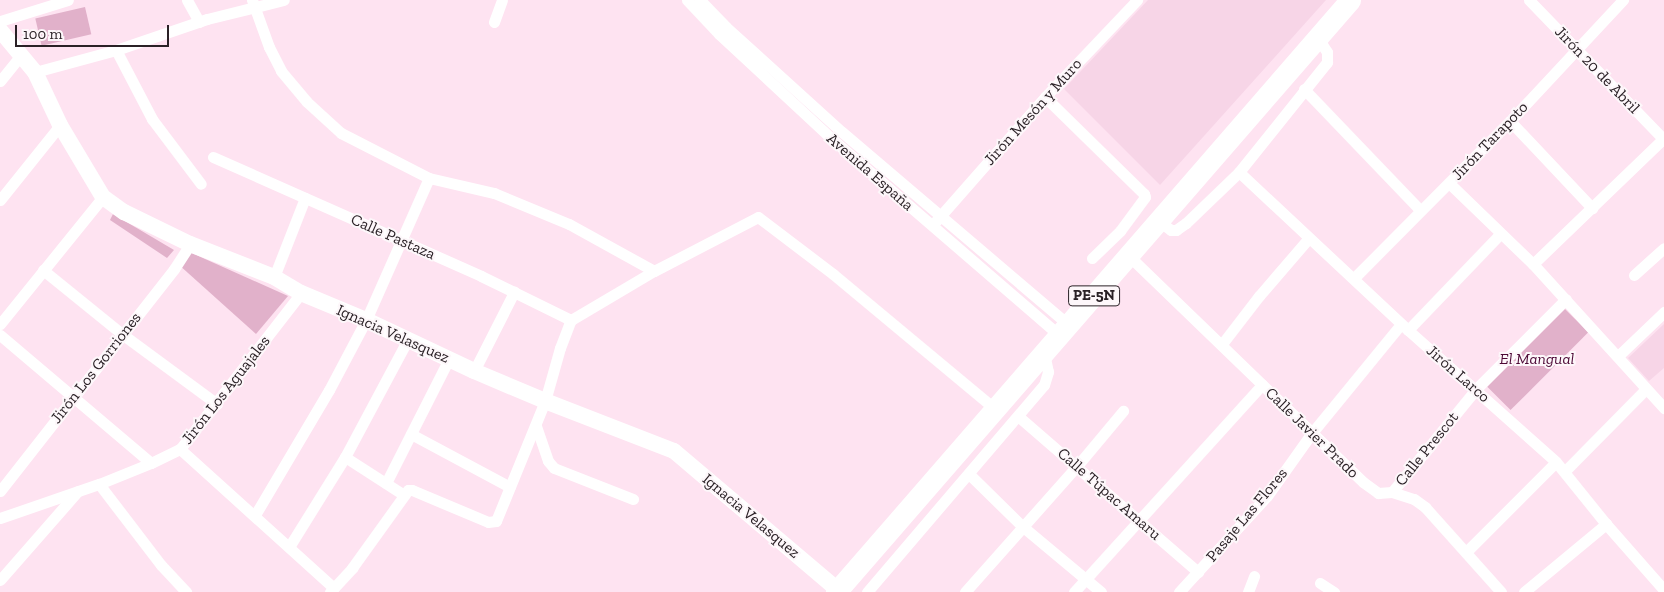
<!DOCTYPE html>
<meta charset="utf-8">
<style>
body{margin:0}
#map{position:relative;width:1664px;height:592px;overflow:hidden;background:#fee3f1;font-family:"Zilla Slab",serif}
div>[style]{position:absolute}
.built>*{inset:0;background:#f7d5e7}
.green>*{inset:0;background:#e1b1ca;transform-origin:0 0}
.street>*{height:11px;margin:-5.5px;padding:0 5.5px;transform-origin:5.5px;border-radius:5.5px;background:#fff}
.secondary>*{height:16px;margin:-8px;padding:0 8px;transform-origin:8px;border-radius:8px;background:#fff}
.highway>*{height:21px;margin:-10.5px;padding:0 10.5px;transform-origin:10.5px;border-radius:10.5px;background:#fff}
span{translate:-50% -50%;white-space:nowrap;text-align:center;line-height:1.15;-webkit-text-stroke:4px #fdf7fa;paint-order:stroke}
.shield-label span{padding:1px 4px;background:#fdf7fa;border:1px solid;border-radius:4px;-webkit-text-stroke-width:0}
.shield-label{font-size:15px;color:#2a2126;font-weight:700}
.street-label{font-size:16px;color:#2a2126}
.park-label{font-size:16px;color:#4d0936;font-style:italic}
.scale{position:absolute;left:15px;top:25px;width:154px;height:22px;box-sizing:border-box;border:2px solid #2a2126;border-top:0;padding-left:6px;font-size:15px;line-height:18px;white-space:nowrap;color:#2a2126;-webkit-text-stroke:4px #fdf7fa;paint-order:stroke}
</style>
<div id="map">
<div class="built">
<div style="clip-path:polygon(1148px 0,1326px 0,1160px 185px,1064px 89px)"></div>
<div style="clip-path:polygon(1664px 324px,1664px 368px,1649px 381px,1628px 358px)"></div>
</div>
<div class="green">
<div style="left:85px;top:7px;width:28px;height:51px;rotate:77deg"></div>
<div style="clip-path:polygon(113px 214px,174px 250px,167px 258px,110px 220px)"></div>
<div style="clip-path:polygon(185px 250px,288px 296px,256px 334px,178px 264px)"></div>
<div style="left:1565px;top:309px;width:33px;height:110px;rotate:45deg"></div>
</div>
<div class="street">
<div style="left:187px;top:0;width:25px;rotate:61deg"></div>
<div style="left:252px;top:0;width:50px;rotate:70.1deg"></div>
<div style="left:269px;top:47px;width:27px;rotate:63deg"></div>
<div style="left:281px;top:71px;width:40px;rotate:50deg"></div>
<div style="left:307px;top:102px;width:46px;rotate:42.4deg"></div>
<div style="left:341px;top:133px;width:99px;rotate:27.1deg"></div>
<div style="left:429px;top:178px;width:67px;rotate:13deg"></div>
<div style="left:494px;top:193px;width:81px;rotate:22.5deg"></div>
<div style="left:569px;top:224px;width:97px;rotate:28.9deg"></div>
<div style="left:687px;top:0;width:47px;rotate:46.7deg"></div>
<div style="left:719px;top:34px;width:156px;rotate:42.9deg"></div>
<div style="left:833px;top:140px;width:300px;rotate:40.8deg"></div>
<div style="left:700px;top:0;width:37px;rotate:46deg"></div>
<div style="left:726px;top:27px;width:156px;rotate:42.2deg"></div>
<div style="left:842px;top:132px;width:298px;rotate:40.4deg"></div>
<div style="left:1529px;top:0;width:194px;rotate:46deg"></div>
<div style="left:0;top:21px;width:71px;rotate:-17.2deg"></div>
<div style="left:494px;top:22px;width:23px;rotate:-70deg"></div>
<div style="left:116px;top:50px;width:78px;rotate:62.4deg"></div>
<div style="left:152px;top:119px;width:81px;rotate:53deg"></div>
<div style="left:35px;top:72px;width:84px;rotate:-15.2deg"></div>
<div style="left:116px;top:50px;width:96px;rotate:-18.8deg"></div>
<div style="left:207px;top:19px;width:79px;rotate:-13.9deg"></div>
<div style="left:0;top:81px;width:32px;rotate:-51deg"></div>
<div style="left:1304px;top:89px;width:168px;rotate:46.2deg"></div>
<div style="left:1045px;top:97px;width:139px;rotate:44.4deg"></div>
<div style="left:1144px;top:194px;width:3px;rotate:72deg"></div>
<div style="left:1145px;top:197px;width:42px;rotate:126.3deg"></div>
<div style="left:1120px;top:231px;width:39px;rotate:136deg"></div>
<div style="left:1510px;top:121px;width:120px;rotate:46.7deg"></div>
<div style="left:213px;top:157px;width:293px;rotate:23.9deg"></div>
<div style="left:481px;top:276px;width:100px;rotate:26.1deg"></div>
<div style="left:1239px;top:172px;width:231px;rotate:43.1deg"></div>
<div style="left:1408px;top:330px;width:198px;rotate:41.7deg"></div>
<div style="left:1556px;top:462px;width:80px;rotate:51.1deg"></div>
<div style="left:1606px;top:524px;width:88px;rotate:48.7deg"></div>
<div style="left:1449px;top:183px;width:117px;rotate:44deg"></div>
<div style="left:1533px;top:264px;width:195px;rotate:47.7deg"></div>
<div style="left:0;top:200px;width:96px;rotate:-51.3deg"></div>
<div style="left:936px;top:221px;width:165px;rotate:-48.7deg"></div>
<div style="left:1045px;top:97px;width:134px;rotate:-46.5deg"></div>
<div style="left:1159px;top:221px;width:15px;rotate:37deg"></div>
<div style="left:1171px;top:230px;width:5px"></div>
<div style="left:1176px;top:230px;width:12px;rotate:-35deg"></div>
<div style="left:1186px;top:223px;width:74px;rotate:-43.9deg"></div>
<div style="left:1239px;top:172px;width:141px;rotate:-51.3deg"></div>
<div style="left:1327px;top:62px;width:10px;rotate:-90deg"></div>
<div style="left:1327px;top:52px;width:17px;rotate:-123deg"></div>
<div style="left:1129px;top:256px;width:325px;rotate:44deg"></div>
<div style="left:1363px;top:482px;width:19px;rotate:36deg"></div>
<div style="left:1378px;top:493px;width:14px;rotate:-4deg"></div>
<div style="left:1392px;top:492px;width:23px;rotate:18deg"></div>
<div style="left:1414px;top:499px;width:14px;rotate:36deg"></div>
<div style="left:1425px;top:507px;width:114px;rotate:48.2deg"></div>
<div style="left:1533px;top:264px;width:180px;rotate:-43.9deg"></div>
<div style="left:43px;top:270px;width:102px;rotate:39deg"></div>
<div style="left:122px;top:334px;width:118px;rotate:36.4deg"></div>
<div style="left:1634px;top:275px;width:40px;rotate:-42deg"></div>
<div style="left:274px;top:277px;width:85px;rotate:-68.6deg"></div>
<div style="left:1354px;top:278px;width:221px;rotate:-45.2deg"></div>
<div style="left:1510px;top:121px;width:166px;rotate:-47deg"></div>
<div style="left:0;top:324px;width:164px;rotate:-51deg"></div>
<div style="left:1408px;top:330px;width:133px;rotate:-46.2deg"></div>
<div style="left:0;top:335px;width:198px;rotate:40.3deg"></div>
<div style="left:1222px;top:344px;width:61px;rotate:-52.4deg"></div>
<div style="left:1259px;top:296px;width:75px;rotate:-49.3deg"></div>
<div style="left:1618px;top:356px;width:64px;rotate:-43.7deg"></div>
<div style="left:474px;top:371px;width:89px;rotate:-63.1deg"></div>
<div style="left:1019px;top:417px;width:237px;rotate:40.9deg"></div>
<div style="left:536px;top:426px;width:37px;rotate:71deg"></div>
<div style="left:548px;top:461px;width:9px;rotate:49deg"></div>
<div style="left:554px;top:468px;width:85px;rotate:21.4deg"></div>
<div style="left:411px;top:434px;width:112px;rotate:28.2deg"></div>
<div style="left:180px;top:449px;width:207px;rotate:42.1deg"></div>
<div style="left:345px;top:457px;width:70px;rotate:32.8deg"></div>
<div style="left:1565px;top:471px;width:115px;rotate:-45.4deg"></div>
<div style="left:969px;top:474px;width:74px;rotate:44.5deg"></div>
<div style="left:1022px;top:526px;width:103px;rotate:39.9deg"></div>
<div style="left:386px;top:483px;width:139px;rotate:-63.1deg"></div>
<div style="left:99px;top:484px;width:102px;rotate:52.6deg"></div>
<div style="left:161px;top:565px;width:37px;rotate:47deg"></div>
<div style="left:0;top:491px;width:282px;rotate:-51.9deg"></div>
<div style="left:174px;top:269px;width:30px;rotate:-57deg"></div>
<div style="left:1392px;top:492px;width:133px;rotate:-50.8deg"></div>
<div style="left:1476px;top:389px;width:127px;rotate:-45deg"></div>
<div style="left:255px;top:515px;width:145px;rotate:-59.4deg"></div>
<div style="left:329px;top:390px;width:79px;rotate:-62.1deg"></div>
<div style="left:366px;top:320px;width:155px;rotate:-66.1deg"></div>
<div style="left:0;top:518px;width:105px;rotate:-19deg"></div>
<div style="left:99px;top:484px;width:56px;rotate:-22deg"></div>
<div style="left:151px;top:463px;width:32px;rotate:-26deg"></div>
<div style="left:180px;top:449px;width:197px;rotate:-52.2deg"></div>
<div style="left:289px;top:547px;width:106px;rotate:-58.1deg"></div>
<div style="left:345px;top:457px;width:134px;rotate:-61.9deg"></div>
<div style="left:1466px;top:552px;width:127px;rotate:-45deg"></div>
<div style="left:0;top:580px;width:118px;rotate:-48.8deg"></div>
<div style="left:1320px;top:583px;width:17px;rotate:33deg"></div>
<div style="left:330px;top:592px;width:33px;rotate:-47deg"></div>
<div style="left:352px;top:568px;width:96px;rotate:-54.3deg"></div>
<div style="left:408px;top:490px;width:4px"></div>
<div style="left:412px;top:490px;width:82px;rotate:22.8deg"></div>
<div style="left:488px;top:522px;width:8px;rotate:-7deg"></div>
<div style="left:496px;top:521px;width:130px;rotate:-67.8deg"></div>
<div style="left:545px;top:401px;width:55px;rotate:-74.2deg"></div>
<div style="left:560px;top:348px;width:30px;rotate:-69deg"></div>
<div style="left:571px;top:320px;width:96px;rotate:-30.6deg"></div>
<div style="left:654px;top:271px;width:117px;rotate:-27.4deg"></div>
<div style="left:758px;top:217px;width:94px;rotate:37.2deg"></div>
<div style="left:833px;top:274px;width:209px;rotate:39.8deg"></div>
<div style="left:867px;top:592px;width:272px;rotate:-49.5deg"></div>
<div style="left:1044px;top:385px;width:14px;rotate:-73deg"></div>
<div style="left:1048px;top:372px;width:19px;rotate:-102deg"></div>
<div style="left:965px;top:592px;width:169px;rotate:-48.4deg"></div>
<div style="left:1077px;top:466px;width:72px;rotate:-50.1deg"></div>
<div style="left:1074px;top:592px;width:280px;rotate:-47.8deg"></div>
<div style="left:1179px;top:592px;width:130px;rotate:-47.5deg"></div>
<div style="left:1267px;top:496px;width:76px;rotate:-54.6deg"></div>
<div style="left:1311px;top:434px;width:142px;rotate:-50.7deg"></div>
<div style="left:1248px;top:592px;width:17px;rotate:-69deg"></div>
<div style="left:1524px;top:592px;width:107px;rotate:-39.7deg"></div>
</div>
<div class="secondary">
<div style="left:0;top:30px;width:55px;rotate:50.2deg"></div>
<div style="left:35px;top:72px;width:59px;rotate:64.7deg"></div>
<div style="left:60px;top:125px;width:84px;rotate:59.2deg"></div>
<div style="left:103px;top:197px;width:26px;rotate:36deg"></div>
<div style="left:124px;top:212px;width:73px;rotate:25.9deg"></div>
<div style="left:190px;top:244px;width:90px;rotate:21.4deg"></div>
<div style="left:274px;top:277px;width:31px;rotate:31deg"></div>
<div style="left:301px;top:293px;width:70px;rotate:22.6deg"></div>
<div style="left:366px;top:320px;width:119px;rotate:25.3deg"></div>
<div style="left:474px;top:371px;width:77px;rotate:22.9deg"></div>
<div style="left:545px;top:401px;width:138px;rotate:21.2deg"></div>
<div style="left:674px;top:451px;width:215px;rotate:40.3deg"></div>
</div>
<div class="highway">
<div style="left:836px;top:592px;width:784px;rotate:-49.03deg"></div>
</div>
<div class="shield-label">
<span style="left:1094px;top:296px">PE-5N</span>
</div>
<div class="street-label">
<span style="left:1597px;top:70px;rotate:46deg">Jirón 20 de Abril</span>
<span style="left:1033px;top:112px;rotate:-48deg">Jirón Mesón y Muro</span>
<span style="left:1490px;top:141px;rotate:-46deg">Jirón Tarapoto</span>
<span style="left:870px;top:172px;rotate:41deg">Avenida España</span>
<span style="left:393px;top:237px;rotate:24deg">Calle Pastaza</span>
<span style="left:393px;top:334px;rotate:24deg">Ignacia Velasquez</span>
<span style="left:96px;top:368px;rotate:-52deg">Jirón Los Gorriones</span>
<span style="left:1458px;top:374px;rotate:41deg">Jirón Larco</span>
<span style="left:226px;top:390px;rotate:-52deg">Jirón Los Aguajales</span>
<span style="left:1312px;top:433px;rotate:44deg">Calle Javier Prado</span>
<span style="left:1427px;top:449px;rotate:-51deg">Calle Prescot</span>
<span style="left:1109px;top:494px;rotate:41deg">Calle Túpac Amaru</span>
<span style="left:1247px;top:515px;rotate:-50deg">Pasaje Las Flores</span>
<span style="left:751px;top:516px;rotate:40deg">Ignacia Velasquez</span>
</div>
<div class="park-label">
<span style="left:1537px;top:359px">El Mangual</span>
</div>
<div class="scale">100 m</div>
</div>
